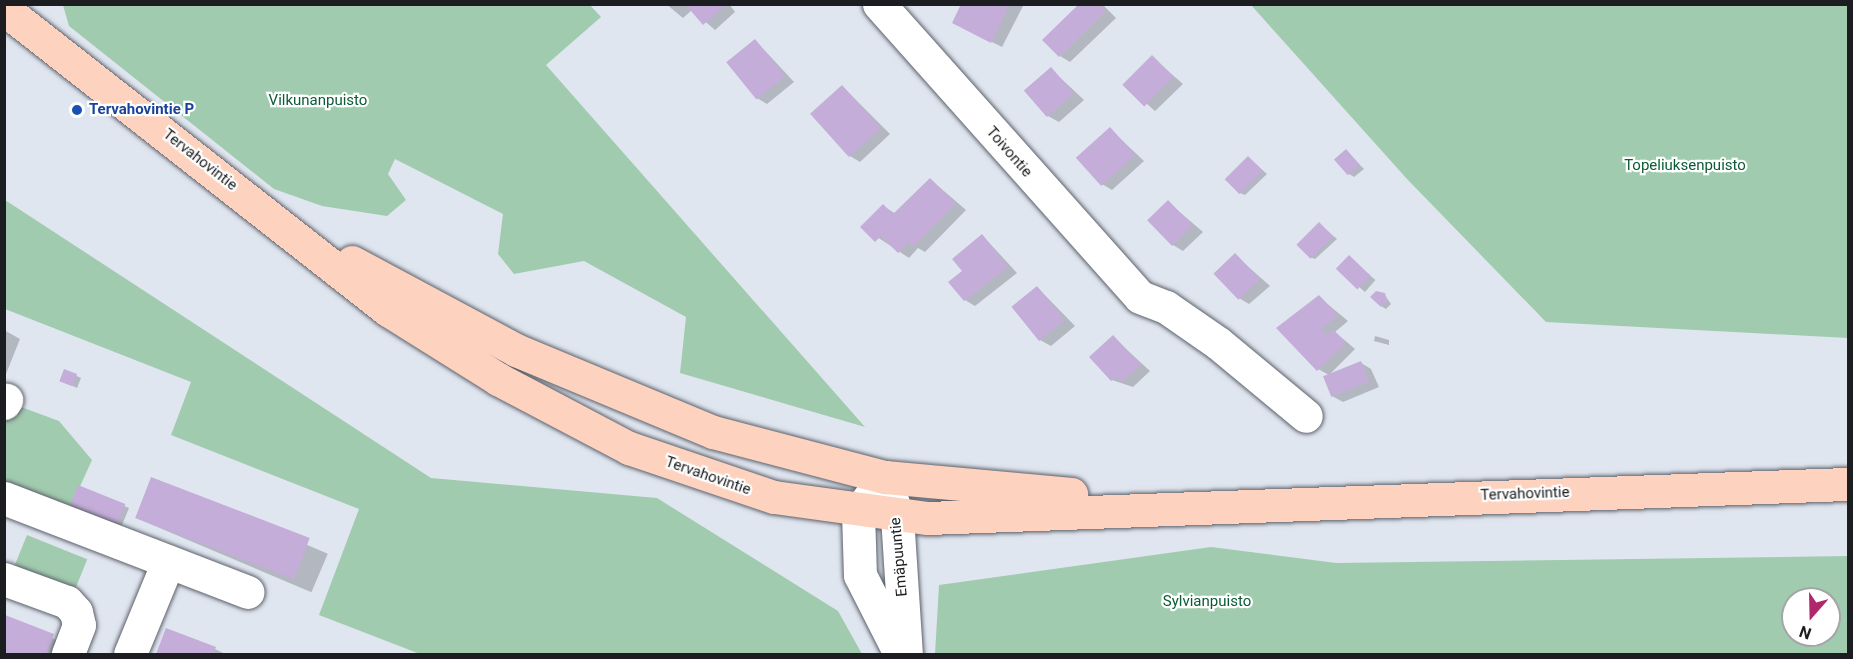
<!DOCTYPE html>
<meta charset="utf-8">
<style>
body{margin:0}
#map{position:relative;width:1853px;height:659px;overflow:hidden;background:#e0e6f0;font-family:Roboto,sans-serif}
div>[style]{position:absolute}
.green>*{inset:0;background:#a1cbaf;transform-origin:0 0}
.shadow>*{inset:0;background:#0003;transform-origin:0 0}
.building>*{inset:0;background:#c4add9;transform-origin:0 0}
.roads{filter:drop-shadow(0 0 2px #5c616a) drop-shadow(0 0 2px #5c616a)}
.minor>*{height:33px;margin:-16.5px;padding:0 16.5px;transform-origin:16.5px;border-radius:16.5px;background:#fff}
.major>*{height:33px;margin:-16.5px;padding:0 16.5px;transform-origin:16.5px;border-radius:16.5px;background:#fdd2bf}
.dots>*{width:16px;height:16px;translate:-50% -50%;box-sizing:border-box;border:3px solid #fff;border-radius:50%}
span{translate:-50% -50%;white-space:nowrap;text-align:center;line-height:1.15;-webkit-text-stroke:4.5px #fff;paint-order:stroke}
.park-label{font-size:15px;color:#0a5c35}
.transit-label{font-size:15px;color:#164399;font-weight:700}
.left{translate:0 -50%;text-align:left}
.street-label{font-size:15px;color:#1b1d20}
.frame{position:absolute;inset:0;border:6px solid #1b1d20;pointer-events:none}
.north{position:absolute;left:1781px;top:587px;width:60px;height:60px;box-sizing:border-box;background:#fff;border:2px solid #a4a5a6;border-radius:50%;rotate:200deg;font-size:16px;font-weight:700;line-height:24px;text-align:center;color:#1b1d20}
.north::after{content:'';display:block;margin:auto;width:21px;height:27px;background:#af286c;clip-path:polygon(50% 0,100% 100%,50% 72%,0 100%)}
</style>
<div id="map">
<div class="green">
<div style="clip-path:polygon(63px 5px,590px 5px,601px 17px,546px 65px,865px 427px,680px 373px,686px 317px,584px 261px,514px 274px,498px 254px,503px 214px,395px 159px,388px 174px,406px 200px,387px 216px,322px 206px,274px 189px,69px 26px)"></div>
<div style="clip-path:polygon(1251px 5px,1848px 5px,1848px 338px,1546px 322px,1407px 179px)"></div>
<div style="clip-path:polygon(5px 200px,431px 478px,657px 498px,838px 611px,862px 654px,420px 654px,319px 615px,359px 509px,171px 435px,191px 382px,5px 309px)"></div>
<div style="clip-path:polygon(13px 404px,59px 421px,92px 460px,67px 515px,5px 491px,4px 427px)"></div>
<div style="left:27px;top:535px;width:65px;height:34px;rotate:22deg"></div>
<div style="clip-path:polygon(evenodd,1211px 547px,1336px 563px,1848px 556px,1848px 654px,935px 654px,939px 585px,1211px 547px,1793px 599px,1829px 599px,1829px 635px,1793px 635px,1793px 599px)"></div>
</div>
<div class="shadow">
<div style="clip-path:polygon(666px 4px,729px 4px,735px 12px,715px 30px,692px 10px,683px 18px)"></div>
<div style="clip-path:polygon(964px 4px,1020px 4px,1023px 6px,1002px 47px,964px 28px)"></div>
<div style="clip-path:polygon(1081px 4px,1102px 4px,1116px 18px,1070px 62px,1060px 56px)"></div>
<div style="clip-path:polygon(756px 41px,794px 82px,767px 104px,757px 98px)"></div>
<div style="clip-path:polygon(1152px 57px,1183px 84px,1155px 111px,1124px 84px)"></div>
<div style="clip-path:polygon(1051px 69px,1084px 100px,1059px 122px,1048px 116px)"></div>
<div style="clip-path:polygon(843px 87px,890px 134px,860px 162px,850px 156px)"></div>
<div style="clip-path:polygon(1110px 129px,1144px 161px,1112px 190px,1102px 184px)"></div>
<div style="clip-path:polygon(1346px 151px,1364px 169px,1354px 177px,1349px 174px)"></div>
<div style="clip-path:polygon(1249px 158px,1267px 174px,1245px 195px,1240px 193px)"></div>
<div style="clip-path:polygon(930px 179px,966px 210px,925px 252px,918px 248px,909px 258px,862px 227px,883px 206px,896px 214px)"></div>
<div style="clip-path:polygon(1168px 202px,1203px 232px,1183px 251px,1173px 245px)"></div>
<div style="clip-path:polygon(1319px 224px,1337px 239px,1315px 259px,1310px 257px)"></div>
<div style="clip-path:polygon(983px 236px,1017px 273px,975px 306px,965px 300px,964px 271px)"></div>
<div style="clip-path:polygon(1235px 255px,1270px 286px,1249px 304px,1239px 298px)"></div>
<div style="left:1349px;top:257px;width:35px;height:16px;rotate:41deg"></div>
<div style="clip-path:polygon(1037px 287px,1075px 326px,1051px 346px,1040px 340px)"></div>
<div style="clip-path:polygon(1384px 294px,1391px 304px,1386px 309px,1381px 306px)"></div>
<div style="clip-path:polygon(1319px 297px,1348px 321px,1335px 332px,1355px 349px,1329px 375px,1318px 369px)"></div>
<div style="clip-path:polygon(4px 330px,20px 339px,4px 379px)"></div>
<div style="clip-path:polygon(1375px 336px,1389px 340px,1389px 345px,1374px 341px)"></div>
<div style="clip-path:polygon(1113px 337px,1150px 371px,1133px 387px,1112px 380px,1091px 357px)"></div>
<div style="clip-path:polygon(1361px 363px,1371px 369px,1379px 387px,1343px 402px,1332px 396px)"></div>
<div style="clip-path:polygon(65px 371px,81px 378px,77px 388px,66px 383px)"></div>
<div style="left:152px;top:479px;width:191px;height:42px;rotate:23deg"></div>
<div style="clip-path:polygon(79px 487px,129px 508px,120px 530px)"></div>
<div style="clip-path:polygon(4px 617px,72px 647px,69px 654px,4px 654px)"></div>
<div style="clip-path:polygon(167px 630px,215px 649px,225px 654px,158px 654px)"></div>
</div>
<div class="building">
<div style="clip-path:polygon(685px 4px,727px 4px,703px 25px)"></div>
<div style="clip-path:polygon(961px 4px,1010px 4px,991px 43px,952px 23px)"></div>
<div style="clip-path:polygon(1079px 4px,1099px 4px,1106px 11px,1059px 57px,1042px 40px)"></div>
<div style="left:755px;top:39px;width:48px;height:37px;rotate:51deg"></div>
<div style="left:1152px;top:55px;width:31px;height:42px;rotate:45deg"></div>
<div style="left:1051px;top:67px;width:35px;height:36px;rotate:49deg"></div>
<div style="left:842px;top:85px;width:58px;height:43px;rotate:48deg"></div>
<div style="left:1110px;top:127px;width:38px;height:46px;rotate:48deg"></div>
<div style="left:1346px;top:149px;width:21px;height:16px;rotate:49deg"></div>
<div style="left:1248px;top:156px;width:21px;height:33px;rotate:45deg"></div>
<div style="clip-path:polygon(930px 178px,956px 204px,913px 247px,909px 242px,898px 253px,881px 236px,875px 242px,860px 227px,883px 204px,893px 214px)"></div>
<div style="left:1168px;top:200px;width:36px;height:29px;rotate:46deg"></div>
<div style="left:1319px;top:222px;width:20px;height:32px;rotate:45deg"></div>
<div style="clip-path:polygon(982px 234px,1008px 267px,964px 301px,948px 282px,962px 271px,952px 259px)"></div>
<div style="left:1235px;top:253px;width:36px;height:30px;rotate:46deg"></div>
<div style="left:1349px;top:255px;width:30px;height:19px;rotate:44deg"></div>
<div style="left:1037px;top:286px;width:44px;height:33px;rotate:51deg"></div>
<div style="clip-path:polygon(1376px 291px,1385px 293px,1387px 302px,1381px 307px,1370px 297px)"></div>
<div style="clip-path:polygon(1319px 295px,1338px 315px,1321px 330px,1327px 335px,1333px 329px,1346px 343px,1317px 371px,1276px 328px)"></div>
<div style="clip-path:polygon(1113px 335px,1141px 365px,1122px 382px,1117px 377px,1111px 381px,1089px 357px)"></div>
<div style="left:1361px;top:361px;width:22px;height:41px;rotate:68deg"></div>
<div style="left:64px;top:369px;width:14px;height:13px;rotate:21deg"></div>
<div style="left:151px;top:477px;width:170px;height:44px;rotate:21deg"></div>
<div style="left:78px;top:485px;width:51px;height:27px;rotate:22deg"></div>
<div style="clip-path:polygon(5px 615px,54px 634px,46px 654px,5px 654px)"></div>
<div style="clip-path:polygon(166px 628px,216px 647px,213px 654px,156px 654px)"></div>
</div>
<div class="roads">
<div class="minor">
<div style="left:879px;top:4px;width:392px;rotate:48.3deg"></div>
<div style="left:1140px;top:297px;width:28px;rotate:21deg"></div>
<div style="left:1166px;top:307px;width:63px;rotate:34.7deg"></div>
<div style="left:1218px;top:343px;width:114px;rotate:39.7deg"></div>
<div style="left:4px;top:403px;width:4px;rotate:-56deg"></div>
<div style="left:885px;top:477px;width:44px;rotate:127.6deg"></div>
<div style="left:858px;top:512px;width:63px;rotate:88.2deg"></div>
<div style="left:860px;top:575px;width:89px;rotate:63.1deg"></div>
<div style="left:888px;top:487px;width:30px;rotate:73deg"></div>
<div style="left:897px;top:516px;width:138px;rotate:86.3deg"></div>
<div style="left:4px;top:498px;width:261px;rotate:21.1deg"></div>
<div style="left:4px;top:579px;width:67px;rotate:20.1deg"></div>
<div style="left:67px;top:602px;width:13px;rotate:48deg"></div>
<div style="left:76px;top:612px;width:13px;rotate:77deg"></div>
<div style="left:79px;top:625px;width:31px;rotate:111deg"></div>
<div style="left:130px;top:654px;width:100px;rotate:-67.6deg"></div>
</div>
<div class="major">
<div style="left:4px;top:9px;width:488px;rotate:38.1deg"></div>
<div style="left:388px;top:310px;width:130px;rotate:32.1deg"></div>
<div style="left:498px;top:379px;width:148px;rotate:27.8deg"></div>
<div style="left:629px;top:448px;width:153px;rotate:18.7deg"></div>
<div style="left:774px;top:497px;width:155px;rotate:7.8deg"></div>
<div style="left:928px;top:518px;width:921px;rotate:-2.12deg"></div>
<div style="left:352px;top:262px;width:186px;rotate:28.2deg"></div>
<div style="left:516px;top:350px;width:213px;rotate:22.6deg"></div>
<div style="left:713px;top:432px;width:178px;rotate:14.7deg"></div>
<div style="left:885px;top:477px;width:187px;rotate:5.2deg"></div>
</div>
</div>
<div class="dots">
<div style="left:77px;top:110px;background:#1a4fb4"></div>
</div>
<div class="park-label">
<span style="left:318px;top:101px">Vilkunanpuisto</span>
<span style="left:1685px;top:166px">Topeliuksenpuisto</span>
<span style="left:1207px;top:602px">Sylvianpuisto</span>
</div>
<div class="transit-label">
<span class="left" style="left:89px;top:110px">Tervahovintie P</span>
</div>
<div class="street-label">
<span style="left:1009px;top:152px;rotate:49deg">Toivontie</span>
<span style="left:200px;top:160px;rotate:38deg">Tervahovintie</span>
<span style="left:708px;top:476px;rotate:19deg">Tervahovintie</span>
<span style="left:1525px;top:494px;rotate:-2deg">Tervahovintie</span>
<span style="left:899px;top:557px;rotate:-95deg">Emäpuuntie</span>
</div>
<div class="frame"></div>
<div class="north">N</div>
</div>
